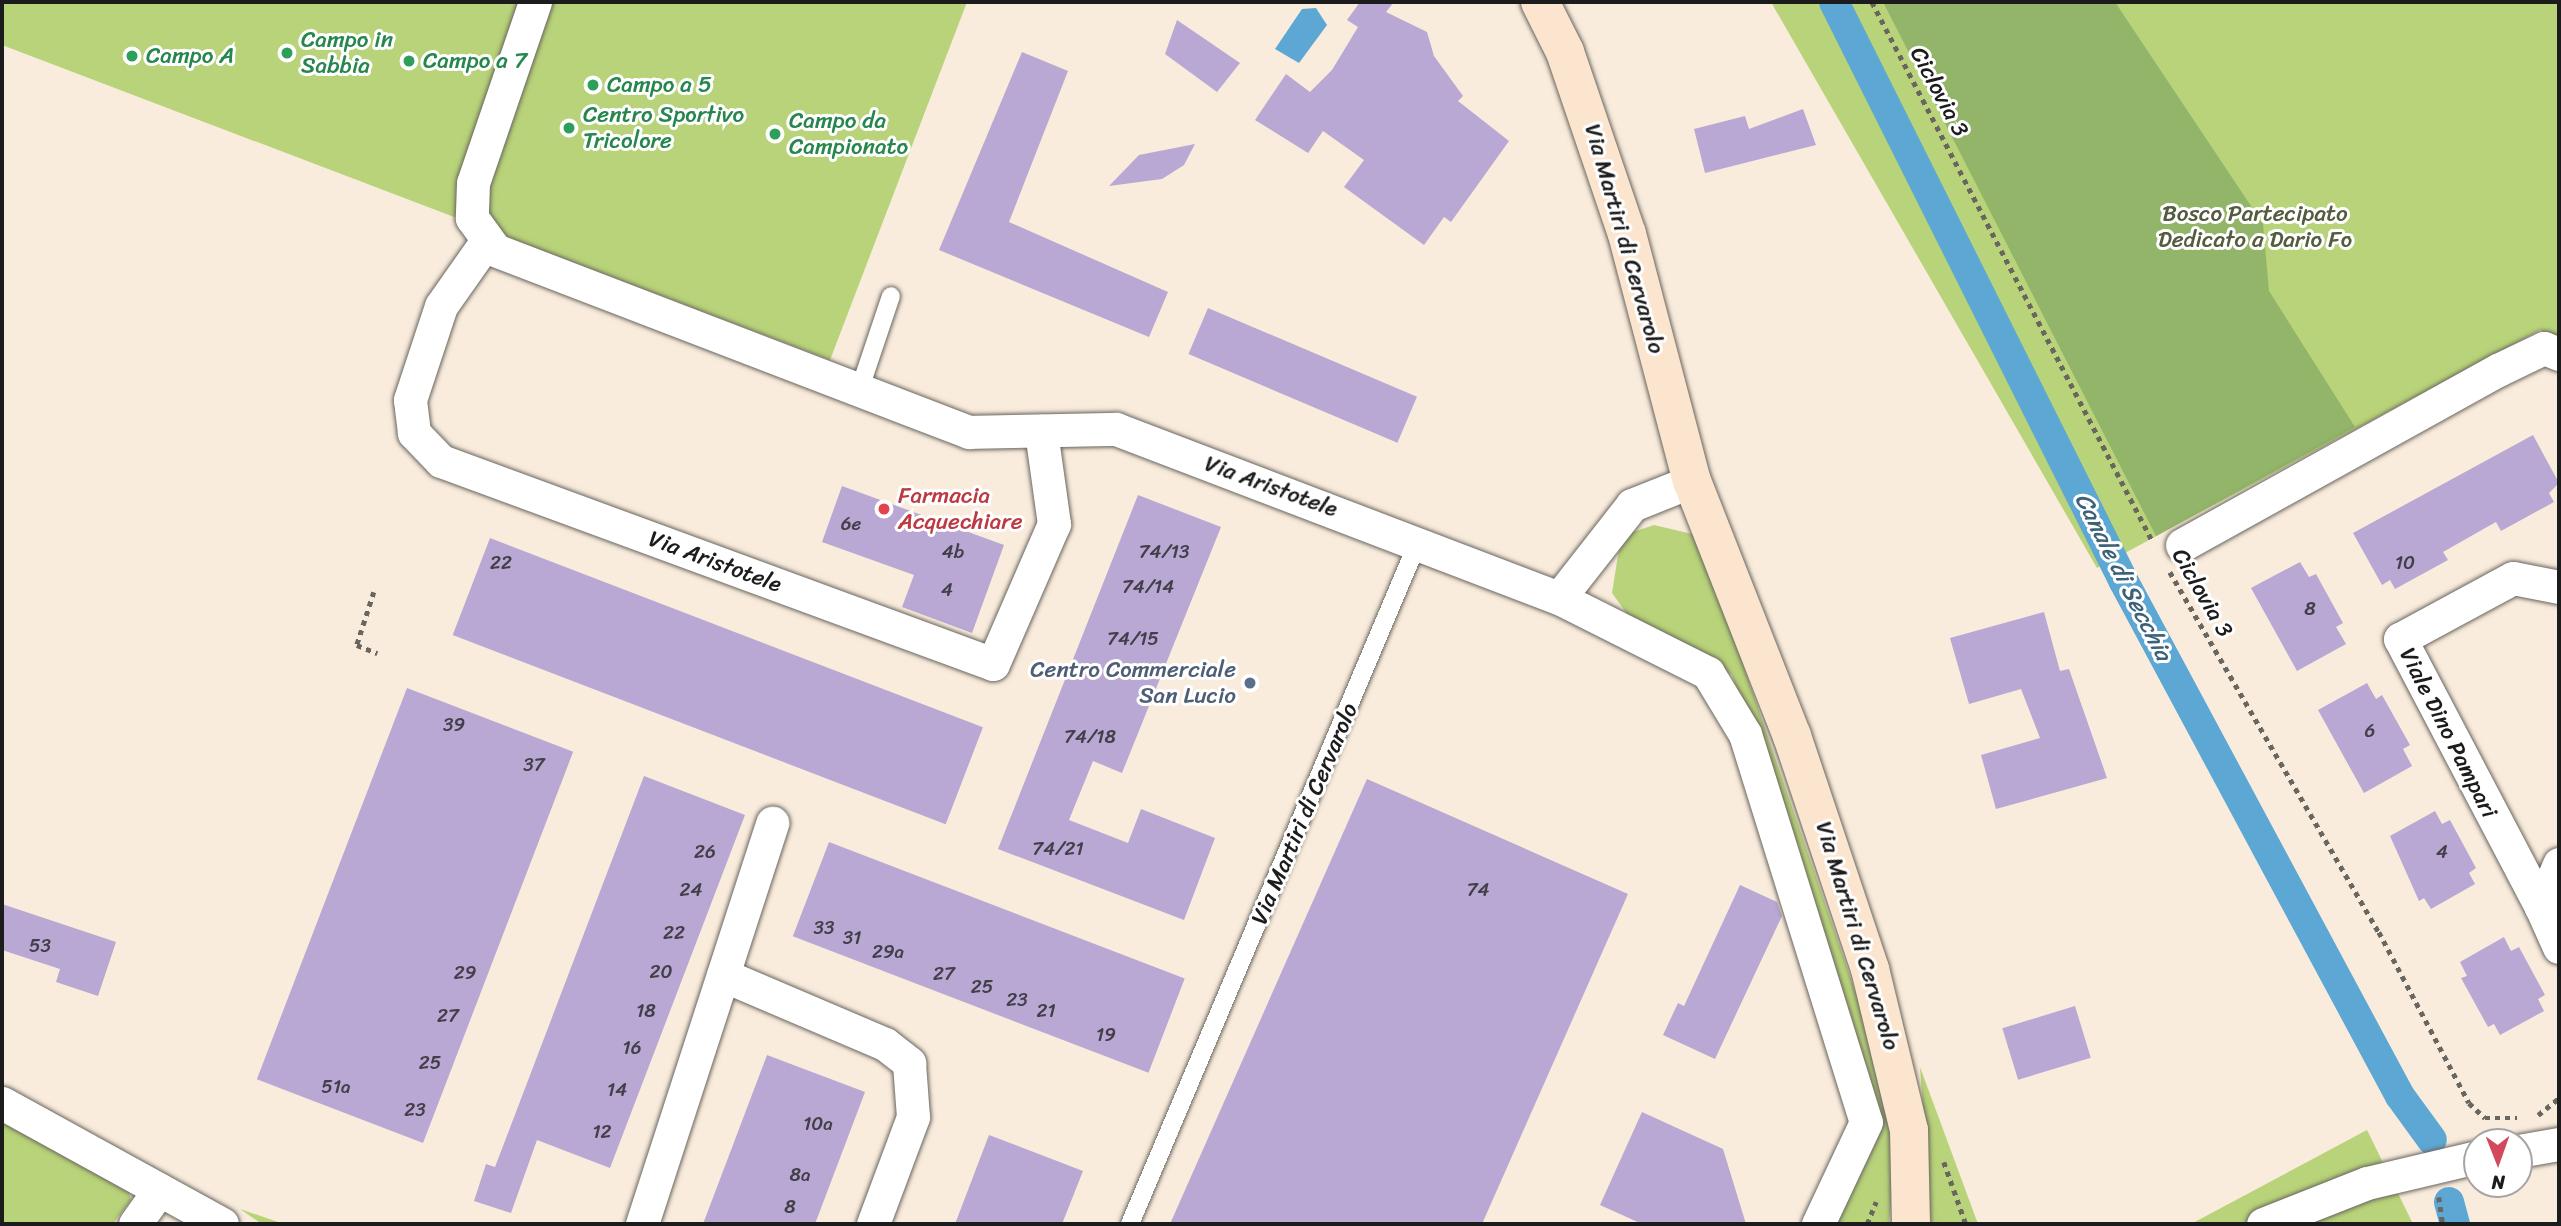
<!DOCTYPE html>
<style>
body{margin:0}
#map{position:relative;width:2561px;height:1226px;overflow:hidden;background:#f9ecdc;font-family:Sriracha,sans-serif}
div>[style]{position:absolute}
.green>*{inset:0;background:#b8d379}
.forest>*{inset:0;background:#92b569}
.water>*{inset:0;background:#5da7d5}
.canal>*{height:30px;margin:-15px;padding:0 15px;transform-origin:15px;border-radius:15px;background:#5da7d5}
.building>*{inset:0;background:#b8a8d3;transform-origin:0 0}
.path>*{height:4.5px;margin-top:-2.25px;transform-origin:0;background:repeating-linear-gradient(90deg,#69655f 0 5px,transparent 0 10px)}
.roads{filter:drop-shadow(0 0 2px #69655f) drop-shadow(0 0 2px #69655f)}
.lane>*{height:18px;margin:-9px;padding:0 9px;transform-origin:9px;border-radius:9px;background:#fff}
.street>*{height:33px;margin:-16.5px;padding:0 16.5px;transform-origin:16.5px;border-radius:16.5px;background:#fff}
.secondary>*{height:38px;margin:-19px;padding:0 19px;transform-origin:19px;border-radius:19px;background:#fbe5cf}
.dots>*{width:19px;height:19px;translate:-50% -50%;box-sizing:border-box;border:4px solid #fff;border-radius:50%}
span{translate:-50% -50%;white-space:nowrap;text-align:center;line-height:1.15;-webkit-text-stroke:6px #fff;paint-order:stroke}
.number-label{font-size:19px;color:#433f4a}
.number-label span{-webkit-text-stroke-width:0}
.leisure-label{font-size:23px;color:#27864d}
.left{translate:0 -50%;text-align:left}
.street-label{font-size:23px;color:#1c1c1c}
.park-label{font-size:23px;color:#535c3d}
.health-label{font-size:23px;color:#be3a42}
.service-label{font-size:23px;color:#4e5e75}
.right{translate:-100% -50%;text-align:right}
.water-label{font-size:24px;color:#3c6278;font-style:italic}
.frame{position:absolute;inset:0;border:4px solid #1c1c1c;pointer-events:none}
.north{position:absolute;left:2463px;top:1128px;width:70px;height:70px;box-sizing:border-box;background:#fff;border:2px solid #a4a4a4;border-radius:50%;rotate:179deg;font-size:19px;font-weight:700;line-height:28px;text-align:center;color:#1c1c1c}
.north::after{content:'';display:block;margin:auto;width:24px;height:32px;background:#d1495b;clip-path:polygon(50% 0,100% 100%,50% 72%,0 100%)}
</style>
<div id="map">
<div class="green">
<div style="clip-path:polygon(2px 2px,967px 2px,830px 360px,2px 45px)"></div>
<div style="clip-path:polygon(1771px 2px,2559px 2px,2559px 339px,2540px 330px,2097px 568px)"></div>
<div style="clip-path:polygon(1654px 525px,1692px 534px,1707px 559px,1874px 1046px,1895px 1162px,1889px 1224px,1833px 1224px,1871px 1098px,1869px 1074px,1732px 675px,1627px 614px,1612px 593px,1619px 549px,1630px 533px)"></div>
<div style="clip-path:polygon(1920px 1067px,1978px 1224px,1931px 1224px)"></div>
<div style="clip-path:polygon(2px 1118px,128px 1188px,131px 1200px,113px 1224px,2px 1224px)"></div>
<div style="clip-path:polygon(2367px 1130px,2413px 1224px,2191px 1224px)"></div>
<div style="clip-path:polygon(240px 1209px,284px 1224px,262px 1224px)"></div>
</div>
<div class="forest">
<div style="clip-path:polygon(1883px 2px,2115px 2px,2263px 224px,2269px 291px,2355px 427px,2156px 536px)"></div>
</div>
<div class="water">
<div style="clip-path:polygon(1316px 8px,1327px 25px,1299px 63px,1275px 49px,1302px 9px)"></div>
</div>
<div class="canal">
<div style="left:1834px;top:2px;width:648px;rotate:63.43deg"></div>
<div style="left:2124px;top:582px;width:583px;rotate:61.77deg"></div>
<div style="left:2400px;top:1096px;width:54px;rotate:54deg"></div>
<div style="left:2449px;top:1202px;width:23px;rotate:75deg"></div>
</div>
<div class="building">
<div style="clip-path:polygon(1360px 2px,1394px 2px,1386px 12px,1427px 32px,1434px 56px,1463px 96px,1458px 101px,1509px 141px,1451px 222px,1444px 217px,1424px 245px,1344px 187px,1364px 160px,1323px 131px,1308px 153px,1255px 120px,1286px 74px,1310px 92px,1332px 70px,1358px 27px,1347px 20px)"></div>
<div style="clip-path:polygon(1177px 20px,1240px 63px,1217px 92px,1165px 54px)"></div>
<div style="clip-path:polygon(1022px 52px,1068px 71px,1009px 222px,1168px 292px,1149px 337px,939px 250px)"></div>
<div style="clip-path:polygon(1803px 109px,1816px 145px,1705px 173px,1694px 129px,1745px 116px,1749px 129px)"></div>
<div style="clip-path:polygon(1195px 144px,1184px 165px,1162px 179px,1109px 186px,1139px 155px)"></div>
<div style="left:1208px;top:308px;width:227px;height:50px;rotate:23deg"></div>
<div style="clip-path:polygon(2533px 435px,2559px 483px,2549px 493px,2554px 502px,2501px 531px,2496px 522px,2487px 527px,2443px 552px,2448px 560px,2395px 589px,2390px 580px,2382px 585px,2353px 533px)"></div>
<div style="clip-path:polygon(842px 486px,1004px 545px,972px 633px,902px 607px,914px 575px,822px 542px)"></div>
<div style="clip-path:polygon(1138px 495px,1221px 527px,1122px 773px,1093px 761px,1069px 820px,1128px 843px,1141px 809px,1215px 838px,1184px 920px,998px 849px)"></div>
<div style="left:490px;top:538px;width:528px;height:104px;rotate:21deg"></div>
<div style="clip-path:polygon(2300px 562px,2309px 577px,2316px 574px,2343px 623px,2336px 627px,2346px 644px,2297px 671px,2251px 588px)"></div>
<div style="clip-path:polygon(2044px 612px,2060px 671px,2069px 669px,2107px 778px,1996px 809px,1981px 755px,2040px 738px,2021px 689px,1969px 704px,1950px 638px)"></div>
<div style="clip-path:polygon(2367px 683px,2376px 699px,2382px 695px,2410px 745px,2403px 749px,2412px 766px,2364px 793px,2318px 710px)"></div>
<div style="left:407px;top:688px;width:178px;height:419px;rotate:21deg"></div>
<div style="clip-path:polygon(644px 776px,745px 815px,610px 1168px,537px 1140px,511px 1213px,474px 1201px,486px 1164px,495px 1167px)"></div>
<div style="clip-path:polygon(1367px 779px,1628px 894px,1482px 1224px,1170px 1224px)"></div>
<div style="clip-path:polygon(2435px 811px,2442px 824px,2450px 820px,2476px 868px,2469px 873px,2475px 884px,2431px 909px,2424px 898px,2419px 901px,2390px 836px)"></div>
<div style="left:829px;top:842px;width:381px;height:101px;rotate:21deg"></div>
<div style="clip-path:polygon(1740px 885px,1777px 902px,1782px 916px,1715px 1059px,1663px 1035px,1678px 1003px,1684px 1006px)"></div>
<div style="clip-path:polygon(2px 904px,116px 942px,98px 996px,56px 982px,60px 969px,2px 950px)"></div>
<div style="clip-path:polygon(2504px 937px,2511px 951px,2519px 947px,2545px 995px,2538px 999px,2544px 1011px,2500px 1035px,2494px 1024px,2488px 1027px,2461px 978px,2467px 976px,2460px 962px)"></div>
<div style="left:2075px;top:1006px;width:54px;height:76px;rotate:73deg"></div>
<div style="clip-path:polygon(767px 1055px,865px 1092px,815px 1224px,703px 1224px)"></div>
<div style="clip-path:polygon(1642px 1112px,1723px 1149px,1746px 1224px,1642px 1224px,1600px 1205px)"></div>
<div style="clip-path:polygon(989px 1135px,1083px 1171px,1062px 1224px,955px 1224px)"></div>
</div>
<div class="path">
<div style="left:1872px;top:2px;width:607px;rotate:62.51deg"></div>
<div style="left:2170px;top:572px;width:416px;rotate:59.9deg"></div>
<div style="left:2379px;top:932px;width:193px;rotate:62.2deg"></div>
<div style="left:2469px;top:1103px;width:22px;rotate:43deg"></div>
<div style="left:2485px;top:1118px;width:32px"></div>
<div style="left:374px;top:592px;width:56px;rotate:107.8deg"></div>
<div style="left:357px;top:645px;width:22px;rotate:22deg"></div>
<div style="left:2538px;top:1115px;width:27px;rotate:-39deg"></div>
<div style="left:1944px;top:1162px;width:66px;rotate:70.5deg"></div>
<div style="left:2439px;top:1197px;width:27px;rotate:82deg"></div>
<div style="left:1867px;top:1224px;width:24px;rotate:-68deg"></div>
</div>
<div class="roads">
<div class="lane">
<div style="left:859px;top:391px;width:100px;rotate:-71.4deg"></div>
<div style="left:1130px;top:1224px;width:740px;rotate:-67.11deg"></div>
</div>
<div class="street">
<div style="left:535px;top:2px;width:191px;rotate:108.9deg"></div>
<div style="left:473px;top:183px;width:35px;rotate:92deg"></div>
<div style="left:472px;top:218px;width:39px;rotate:54deg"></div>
<div style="left:495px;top:250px;width:508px;rotate:21.01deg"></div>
<div style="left:969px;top:432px;width:147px;rotate:-1.2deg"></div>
<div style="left:1116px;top:429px;width:474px;rotate:20.9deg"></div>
<div style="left:486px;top:242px;width:78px;rotate:125.1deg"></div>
<div style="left:441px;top:306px;width:99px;rotate:108.3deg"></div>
<div style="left:410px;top:400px;width:33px;rotate:83deg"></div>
<div style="left:414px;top:433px;width:39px;rotate:46deg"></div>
<div style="left:441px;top:461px;width:588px;rotate:20.19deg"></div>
<div style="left:993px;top:664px;width:153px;rotate:-66.5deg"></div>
<div style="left:1054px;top:524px;width:94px;rotate:-98deg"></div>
<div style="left:1692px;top:481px;width:65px;rotate:158.2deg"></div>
<div style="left:1632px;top:505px;width:118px;rotate:128.1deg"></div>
<div style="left:1559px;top:598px;width:167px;rotate:26.7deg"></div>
<div style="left:1708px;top:673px;width:71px;rotate:58.8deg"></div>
<div style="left:1745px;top:734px;width:406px;rotate:72.7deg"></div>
<div style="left:1866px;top:1122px;width:113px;rotate:115.2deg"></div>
<div style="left:2182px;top:545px;width:361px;rotate:-29deg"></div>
<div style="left:2498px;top:370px;width:51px;rotate:-25.6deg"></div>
<div style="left:2544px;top:348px;width:16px;rotate:22deg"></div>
<div style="left:2559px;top:864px;width:47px;rotate:112.7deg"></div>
<div style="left:2541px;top:907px;width:44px;rotate:65.8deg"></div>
<div style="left:2541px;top:907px;width:303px;rotate:-117.7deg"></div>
<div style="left:2400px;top:639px;width:128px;rotate:-28.4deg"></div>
<div style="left:2513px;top:578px;width:47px;rotate:11.1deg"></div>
<div style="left:723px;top:975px;width:176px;rotate:23.1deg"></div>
<div style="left:885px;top:1044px;width:31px;rotate:38deg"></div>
<div style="left:909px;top:1063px;width:54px;rotate:85.8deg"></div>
<div style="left:913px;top:1117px;width:114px;rotate:110.5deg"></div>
<div style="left:2px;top:1103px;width:251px;rotate:28.8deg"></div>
<div style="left:2519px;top:1151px;width:41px;rotate:-9.9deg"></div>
<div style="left:135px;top:1224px;width:42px;rotate:-54.8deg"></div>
<div style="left:642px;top:1224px;width:422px;rotate:-72deg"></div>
<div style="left:2263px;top:1224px;width:112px;rotate:-21.5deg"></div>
<div style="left:2367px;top:1183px;width:113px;rotate:-13.3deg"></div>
</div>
<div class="secondary">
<div style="left:1540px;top:2px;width:56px;rotate:63.4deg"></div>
<div style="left:1565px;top:52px;width:192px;rotate:71.2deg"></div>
<div style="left:1627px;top:234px;width:255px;rotate:75.3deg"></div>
<div style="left:1692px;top:481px;width:274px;rotate:68.6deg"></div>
<div style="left:1792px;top:736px;width:246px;rotate:71.5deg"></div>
<div style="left:1870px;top:969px;width:166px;rotate:76.4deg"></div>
<div style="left:1909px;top:1130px;width:94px;rotate:88.8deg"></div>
</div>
</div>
<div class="dots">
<div style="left:287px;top:53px;background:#2e9e5b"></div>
<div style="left:132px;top:56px;background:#2e9e5b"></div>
<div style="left:409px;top:61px;background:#2e9e5b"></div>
<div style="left:593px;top:85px;background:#2e9e5b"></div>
<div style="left:569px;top:128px;background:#2e9e5b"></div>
<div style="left:775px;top:134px;background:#2e9e5b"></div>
<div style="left:884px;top:509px;background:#e0444e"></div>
<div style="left:1250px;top:683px;background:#5c6f8a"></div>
</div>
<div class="number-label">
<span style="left:851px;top:524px">6e</span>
<span style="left:953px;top:552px">4b</span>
<span style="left:1164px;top:552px">74/13</span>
<span style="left:501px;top:563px">22</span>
<span style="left:2405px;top:563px">10</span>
<span style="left:1148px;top:587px">74/14</span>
<span style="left:947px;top:590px">4</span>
<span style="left:2310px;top:609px">8</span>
<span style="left:1133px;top:639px">74/15</span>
<span style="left:454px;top:725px">39</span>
<span style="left:2370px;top:731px">6</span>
<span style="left:1090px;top:737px">74/18</span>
<span style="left:534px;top:765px">37</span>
<span style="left:1058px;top:849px">74/21</span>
<span style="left:705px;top:852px">26</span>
<span style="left:2442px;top:852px">4</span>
<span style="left:691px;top:890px">24</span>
<span style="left:1478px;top:890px">74</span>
<span style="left:824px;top:928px">33</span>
<span style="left:674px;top:933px">22</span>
<span style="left:852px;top:938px">31</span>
<span style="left:40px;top:946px">53</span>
<span style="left:888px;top:952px">29a</span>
<span style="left:661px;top:972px">20</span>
<span style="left:465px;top:973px">29</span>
<span style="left:944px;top:974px">27</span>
<span style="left:982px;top:987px">25</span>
<span style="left:1017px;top:1000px">23</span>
<span style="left:646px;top:1011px">18</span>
<span style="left:1046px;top:1011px">21</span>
<span style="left:448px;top:1016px">27</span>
<span style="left:1106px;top:1035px">19</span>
<span style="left:632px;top:1048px">16</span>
<span style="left:430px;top:1063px">25</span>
<span style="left:336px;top:1087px">51a</span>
<span style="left:617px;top:1090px">14</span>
<span style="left:415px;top:1110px">23</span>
<span style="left:818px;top:1124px">10a</span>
<span style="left:602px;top:1132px">12</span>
<span style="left:800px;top:1175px">8a</span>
<span style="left:790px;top:1207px">8</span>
</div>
<div class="leisure-label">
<span class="left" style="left:301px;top:53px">Campo in<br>Sabbia</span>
<span class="left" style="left:146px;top:56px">Campo A</span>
<span class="left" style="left:423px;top:61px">Campo a 7</span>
<span class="left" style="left:607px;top:85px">Campo a 5</span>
<span class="left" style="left:583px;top:128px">Centro Sportivo<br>Tricolore</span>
<span class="left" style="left:789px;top:134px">Campo da<br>Campionato</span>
</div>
<div class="street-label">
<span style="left:1939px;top:92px;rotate:62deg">Ciclovia 3</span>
<span style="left:1624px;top:239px;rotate:74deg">Via Martiri di Cervarolo</span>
<span style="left:1271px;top:487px;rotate:20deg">Via Aristotele</span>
<span style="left:715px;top:562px;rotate:20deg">Via Aristotele</span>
<span style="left:2202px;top:593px;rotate:60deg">Ciclovia 3</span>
<span style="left:2448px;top:733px;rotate:63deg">Viale Dino Pampari</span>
<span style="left:1305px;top:814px;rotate:-67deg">Via Martiri di Cervarolo</span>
<span style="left:1857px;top:936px;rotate:73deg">Via Martiri di Cervarolo</span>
</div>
<div class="park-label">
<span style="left:2255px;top:227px">Bosco Partecipato<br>Dedicato a Dario Fo</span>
</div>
<div class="health-label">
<span class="left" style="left:898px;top:509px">Farmacia<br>Acquechiare</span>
</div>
<div class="service-label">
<span class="right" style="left:1236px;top:683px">Centro Commerciale<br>San Lucio</span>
</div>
<div class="water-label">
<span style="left:2123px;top:577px;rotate:63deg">Canale di Secchia</span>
</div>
<div class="frame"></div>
<div class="north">N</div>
</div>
